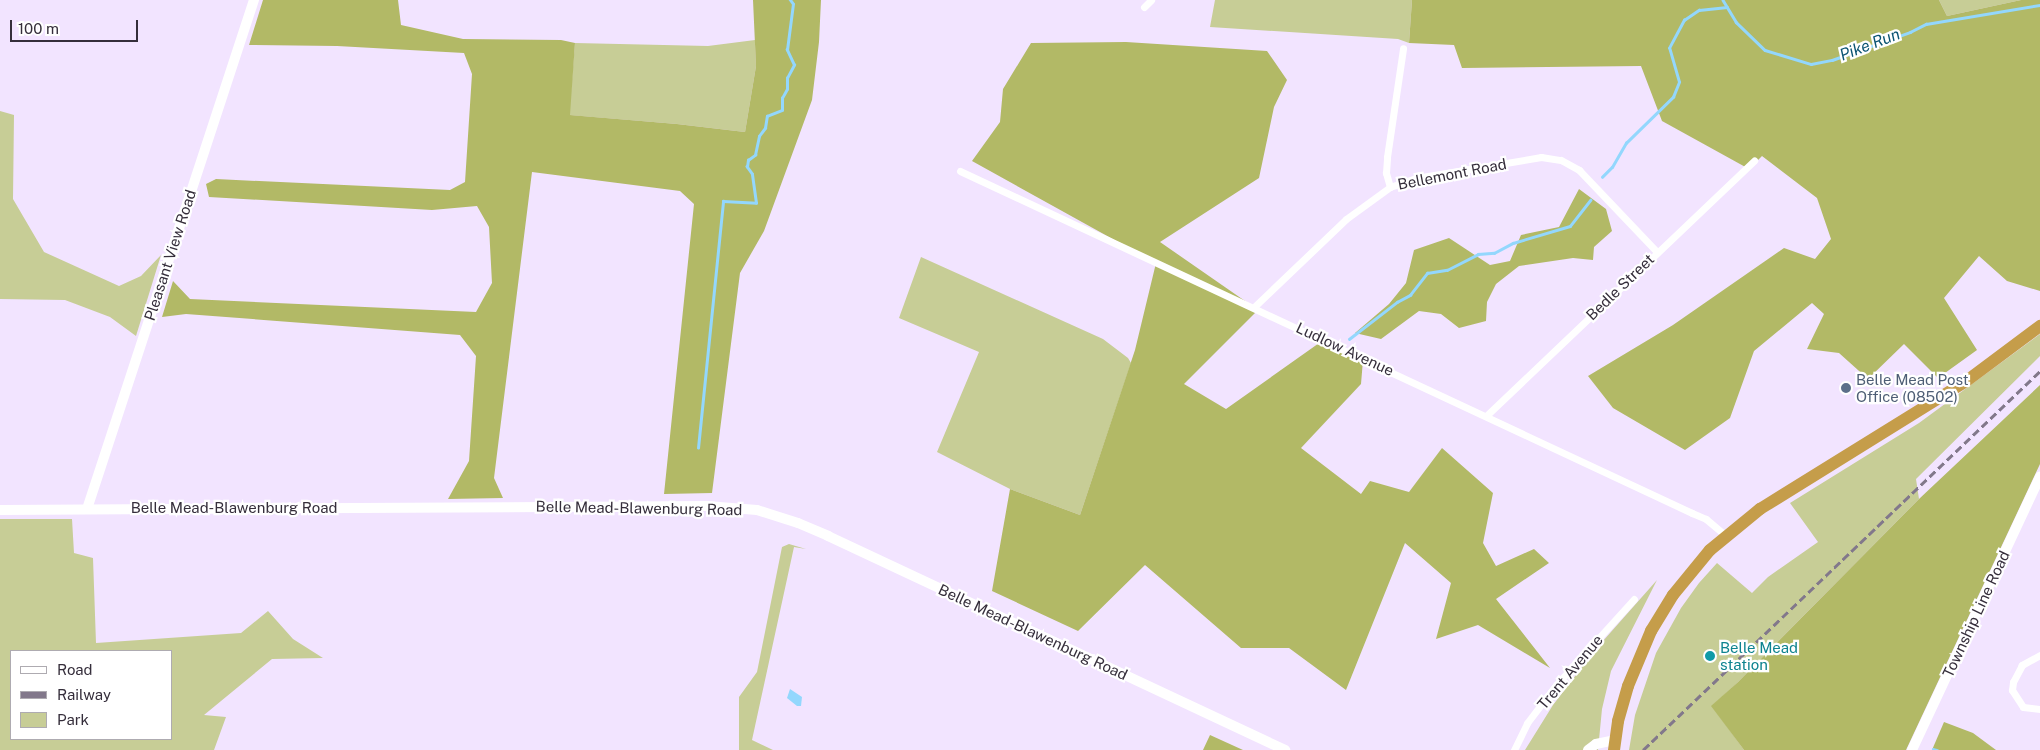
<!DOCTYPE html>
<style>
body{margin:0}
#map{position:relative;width:2040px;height:750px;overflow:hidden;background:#f2e4ff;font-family:"Public Sans",sans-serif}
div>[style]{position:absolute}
.green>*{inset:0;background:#c7cd96}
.forest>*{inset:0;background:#b2b966}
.water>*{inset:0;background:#93d7fd}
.stream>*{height:2.5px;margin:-1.25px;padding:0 1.25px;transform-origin:1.25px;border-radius:1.25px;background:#93d7fd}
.street>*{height:7px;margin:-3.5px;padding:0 3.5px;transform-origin:3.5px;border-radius:3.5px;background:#fff}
.secondary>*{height:10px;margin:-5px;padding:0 5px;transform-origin:5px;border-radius:5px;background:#fff}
.highway>*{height:12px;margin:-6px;padding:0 6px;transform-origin:6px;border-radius:6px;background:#c59d4a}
.rail>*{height:2.5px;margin-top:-1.25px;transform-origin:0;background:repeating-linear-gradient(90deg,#82788b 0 8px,transparent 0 12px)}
.dots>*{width:14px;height:14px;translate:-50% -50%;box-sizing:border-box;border:2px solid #fff;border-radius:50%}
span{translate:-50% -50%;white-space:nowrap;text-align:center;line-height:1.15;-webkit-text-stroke:4.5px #fff;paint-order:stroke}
.street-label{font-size:15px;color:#352e3b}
.service-label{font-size:15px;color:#4e5e75}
.left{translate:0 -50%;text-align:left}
.culture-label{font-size:15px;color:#0d838f}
.water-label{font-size:16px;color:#0b5473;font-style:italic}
.legend{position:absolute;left:10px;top:650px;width:162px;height:90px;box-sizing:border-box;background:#fff;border:1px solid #aeabb1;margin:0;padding:6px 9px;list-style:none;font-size:15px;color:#352e3b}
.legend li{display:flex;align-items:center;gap:10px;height:25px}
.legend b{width:25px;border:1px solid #aeabb1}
.scale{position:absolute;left:10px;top:20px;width:128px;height:22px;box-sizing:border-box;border:2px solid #352e3b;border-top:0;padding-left:6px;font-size:15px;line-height:18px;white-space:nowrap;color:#352e3b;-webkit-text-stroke:4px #fff;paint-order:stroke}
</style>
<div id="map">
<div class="green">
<div style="clip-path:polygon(1215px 0,1412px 0,1409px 43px,1398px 39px,1210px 27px)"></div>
<div style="clip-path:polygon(1939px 0,2021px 0,1947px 16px)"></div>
<div style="clip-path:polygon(755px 40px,756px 66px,745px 132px,677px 124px,569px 115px,575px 43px,708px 46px)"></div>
<div style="clip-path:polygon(0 111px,14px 115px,13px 199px,44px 252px,119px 286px,141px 276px,161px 255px,136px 336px,110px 317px,65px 300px,0 299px)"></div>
<div style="clip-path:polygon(921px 257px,1103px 339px,1128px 358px,1131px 363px,1080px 515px,1010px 489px,937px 452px,979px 352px,899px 318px)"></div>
<div style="clip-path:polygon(2040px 334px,2040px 356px,1916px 479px,1919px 499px,1738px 682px,1712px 706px,1744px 750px,1629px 750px,1635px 715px,1656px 653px,1681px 608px,1699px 583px,1717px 563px,1752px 593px,1768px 577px,1818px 542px,1790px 503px,1919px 423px)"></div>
<div style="clip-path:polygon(evenodd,0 519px,72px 519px,74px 553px,93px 558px,96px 643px,241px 633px,268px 611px,293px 639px,323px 658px,272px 659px,204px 715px,226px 717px,214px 750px,0 750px,0 519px,11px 651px,171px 651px,171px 739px,11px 739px,11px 651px)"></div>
<div style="clip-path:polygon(789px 544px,806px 549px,794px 547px,752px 740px,773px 750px,739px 750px,739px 697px,757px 672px,782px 547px)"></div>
<div style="clip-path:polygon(1657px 580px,1611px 671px,1602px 709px,1598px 750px,1525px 750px,1553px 705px,1595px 650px)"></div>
</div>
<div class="forest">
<div style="clip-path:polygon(263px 0,398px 0,401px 25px,463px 39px,561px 40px,575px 43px,570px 115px,677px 124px,745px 132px,756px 66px,753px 0,821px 0,819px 42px,812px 100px,764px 231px,740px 273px,712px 493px,664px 494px,694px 204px,680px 191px,532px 172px,494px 478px,503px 498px,448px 499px,469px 461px,476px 356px,460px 335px,186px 314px,162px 317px,173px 281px,190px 299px,476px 312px,492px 283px,489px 227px,477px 206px,432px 210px,209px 197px,206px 184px,216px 179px,450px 190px,465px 182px,472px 74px,464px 53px,337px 46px,249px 45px)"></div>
<div style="clip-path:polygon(1412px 0,1939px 0,1947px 16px,2021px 0,2040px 0,2040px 291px,2007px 281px,1979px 256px,1944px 298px,1977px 350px,1938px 378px,1904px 344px,1868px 379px,1839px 353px,1807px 349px,1824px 314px,1812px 303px,1754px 351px,1730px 418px,1685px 450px,1613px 408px,1588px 376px,1673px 325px,1784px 248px,1815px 259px,1831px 239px,1817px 198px,1762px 156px,1749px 169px,1662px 121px,1641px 66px,1462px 68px,1454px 45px,1409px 43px)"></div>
<div style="clip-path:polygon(1126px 42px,1267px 51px,1287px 80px,1274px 107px,1259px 178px,1160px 242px,1258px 310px,1184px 384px,1226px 409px,1322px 341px,1363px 360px,1361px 384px,1301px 448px,1361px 494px,1370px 481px,1409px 492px,1442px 448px,1493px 493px,1483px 543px,1496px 566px,1534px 549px,1549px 563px,1496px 599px,1550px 668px,1478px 625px,1436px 639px,1451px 583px,1405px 543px,1346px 690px,1289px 648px,1241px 648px,1145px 565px,1078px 631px,992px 591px,1010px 489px,1080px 515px,1135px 350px,1156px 263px,972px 161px,1000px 122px,1003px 89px,1031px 43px)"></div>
<div style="clip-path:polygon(1579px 189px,1606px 209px,1612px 231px,1594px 247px,1593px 260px,1573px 258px,1519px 266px,1496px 284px,1487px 302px,1486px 321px,1459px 328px,1441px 314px,1419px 311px,1381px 339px,1355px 333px,1389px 304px,1406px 283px,1414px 250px,1449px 238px,1490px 265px,1510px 261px,1521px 235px,1559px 227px)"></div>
<div style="clip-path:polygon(2040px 385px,2040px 464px,1906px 750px,1744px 750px,1711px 706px,1738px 682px,1919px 499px)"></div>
<div style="clip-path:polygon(1944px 722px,1973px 733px,1996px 750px,1932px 750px)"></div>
<div style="clip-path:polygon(1210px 735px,1243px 750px,1203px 750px)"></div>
</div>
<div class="water">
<div style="clip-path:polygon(790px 689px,802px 697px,801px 706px,797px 706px,787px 698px)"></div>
</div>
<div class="stream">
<div style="left:1723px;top:0;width:26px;rotate:59deg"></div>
<div style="left:1736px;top:22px;width:40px;rotate:44deg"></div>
<div style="left:1765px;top:50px;width:48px;rotate:16.9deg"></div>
<div style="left:1811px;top:64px;width:21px;rotate:-11deg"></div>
<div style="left:1832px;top:60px;width:83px;rotate:-19.7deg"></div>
<div style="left:1910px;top:32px;width:18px;rotate:-27deg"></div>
<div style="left:1926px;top:24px;width:116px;rotate:-9.5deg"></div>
<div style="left:1602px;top:177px;width:14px;rotate:-45deg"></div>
<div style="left:1612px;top:167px;width:28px;rotate:-60deg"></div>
<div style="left:1626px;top:143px;width:66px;rotate:-44.4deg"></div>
<div style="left:1673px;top:97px;width:16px;rotate:-68deg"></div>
<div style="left:1679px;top:82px;width:35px;rotate:-106deg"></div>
<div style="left:1669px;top:48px;width:32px;rotate:-62deg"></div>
<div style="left:1684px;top:20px;width:18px;rotate:-34deg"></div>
<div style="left:1699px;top:10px;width:28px;rotate:-6deg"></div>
<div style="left:1349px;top:339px;width:61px;rotate:-37.6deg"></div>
<div style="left:1397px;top:302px;width:15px;rotate:-28deg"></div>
<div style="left:1410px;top:295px;width:28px;rotate:-52deg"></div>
<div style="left:1427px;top:273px;width:20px;rotate:-9deg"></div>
<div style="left:1447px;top:270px;width:35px;rotate:-27deg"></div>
<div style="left:1478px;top:254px;width:16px;rotate:-4deg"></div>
<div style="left:1494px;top:253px;width:21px;rotate:-28deg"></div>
<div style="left:1513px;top:243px;width:59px;rotate:-16.6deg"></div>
<div style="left:1570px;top:226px;width:33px;rotate:-52deg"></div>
<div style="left:698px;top:448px;width:248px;rotate:-84.2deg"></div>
<div style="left:723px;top:201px;width:33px;rotate:3deg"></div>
<div style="left:756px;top:203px;width:29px;rotate:-98deg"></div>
<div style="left:752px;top:174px;width:9px;rotate:-126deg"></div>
<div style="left:747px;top:167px;width:7px;rotate:-82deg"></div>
<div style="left:748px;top:160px;width:9px;rotate:-36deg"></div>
<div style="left:755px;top:155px;width:19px;rotate:-78deg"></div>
<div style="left:759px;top:136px;width:10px;rotate:-53deg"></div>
<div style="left:765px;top:128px;width:12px;rotate:-81deg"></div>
<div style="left:767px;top:116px;width:16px;rotate:-22deg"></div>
<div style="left:782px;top:110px;width:12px;rotate:-90deg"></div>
<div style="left:782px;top:98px;width:10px;rotate:-61deg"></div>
<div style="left:787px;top:89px;width:11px;rotate:-90deg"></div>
<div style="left:787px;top:78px;width:15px;rotate:-62deg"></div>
<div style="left:794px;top:65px;width:17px;rotate:-115deg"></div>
<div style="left:787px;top:50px;width:46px;rotate:-82.6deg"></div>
<div style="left:793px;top:4px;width:5px;rotate:-127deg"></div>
<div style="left:1933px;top:749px;width:4px;rotate:14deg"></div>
</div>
<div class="street">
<div style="left:1144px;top:7px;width:10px;rotate:-45deg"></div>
<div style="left:960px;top:171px;width:808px;rotate:25.04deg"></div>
<div style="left:1692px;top:513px;width:15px;rotate:23deg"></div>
<div style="left:1706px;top:519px;width:25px;rotate:40deg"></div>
<div style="left:1390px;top:187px;width:15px;rotate:-106deg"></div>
<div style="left:1386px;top:173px;width:16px;rotate:-86deg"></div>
<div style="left:1387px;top:157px;width:110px;rotate:-81.6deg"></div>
<div style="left:1254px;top:307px;width:127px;rotate:-43.7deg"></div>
<div style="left:1346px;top:219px;width:54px;rotate:-36deg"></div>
<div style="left:1390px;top:187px;width:28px;rotate:-19deg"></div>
<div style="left:1416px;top:178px;width:127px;rotate:-9.5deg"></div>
<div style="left:1541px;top:157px;width:20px;rotate:9deg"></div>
<div style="left:1561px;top:160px;width:21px;rotate:29deg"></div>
<div style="left:1579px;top:170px;width:113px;rotate:46.4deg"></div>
<div style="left:1487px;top:415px;width:369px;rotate:-43.6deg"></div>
<div style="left:2040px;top:655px;width:21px;rotate:151deg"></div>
<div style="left:2022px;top:665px;width:19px;rotate:118deg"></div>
<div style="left:2013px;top:682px;width:8px;rotate:97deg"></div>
<div style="left:2012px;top:690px;width:20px;rotate:57deg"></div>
<div style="left:2023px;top:707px;width:17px;rotate:7deg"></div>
<div style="left:1514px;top:750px;width:30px;rotate:-64deg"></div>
<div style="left:1527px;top:723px;width:48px;rotate:-52.7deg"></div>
<div style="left:1556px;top:685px;width:116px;rotate:-47.8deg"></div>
</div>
<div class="secondary">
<div style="left:87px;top:509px;width:536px;rotate:-71.84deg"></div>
<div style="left:0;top:510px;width:707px;rotate:-0.32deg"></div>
<div style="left:707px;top:506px;width:50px;rotate:4.6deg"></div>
<div style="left:757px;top:510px;width:43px;rotate:17.6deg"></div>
<div style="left:798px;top:523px;width:33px;rotate:23deg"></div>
<div style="left:828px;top:536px;width:505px;rotate:25.09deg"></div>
<div style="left:1588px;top:750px;width:10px;rotate:-37deg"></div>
<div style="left:1596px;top:744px;width:19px;rotate:-12deg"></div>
<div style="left:1912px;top:750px;width:302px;rotate:-64.9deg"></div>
</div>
<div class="highway">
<div style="left:1614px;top:750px;width:29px;rotate:-82deg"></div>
<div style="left:1618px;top:721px;width:36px;rotate:-74deg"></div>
<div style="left:1628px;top:686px;width:60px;rotate:-67.3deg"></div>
<div style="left:1651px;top:631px;width:42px;rotate:-58.6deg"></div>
<div style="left:1673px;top:595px;width:58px;rotate:-50.6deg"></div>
<div style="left:1710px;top:550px;width:65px;rotate:-39.4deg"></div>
<div style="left:1760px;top:509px;width:241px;rotate:-31.8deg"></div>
<div style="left:1965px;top:382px;width:94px;rotate:-36.7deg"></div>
</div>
<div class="rail">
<div style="left:1643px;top:750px;width:549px;rotate:-43.67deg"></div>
</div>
<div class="dots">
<div style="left:1846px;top:388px;background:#5c6f8a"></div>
<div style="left:1710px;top:656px;background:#0f9aa8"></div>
</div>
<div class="street-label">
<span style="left:1452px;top:174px;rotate:-11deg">Bellemont Road</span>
<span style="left:170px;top:255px;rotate:-72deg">Pleasant View Road</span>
<span style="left:1620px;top:287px;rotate:-44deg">Bedle Street</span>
<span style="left:1345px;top:349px;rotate:25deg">Ludlow Avenue</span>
<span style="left:234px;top:508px">Belle Mead-Blawenburg Road</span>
<span style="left:639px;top:508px;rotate:1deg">Belle Mead-Blawenburg Road</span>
<span style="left:1976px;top:614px;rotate:-65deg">Township Line Road</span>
<span style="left:1033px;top:632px;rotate:25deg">Belle Mead-Blawenburg Road</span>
<span style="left:1570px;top:672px;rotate:-50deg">Trent Avenue</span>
</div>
<div class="service-label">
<span class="left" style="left:1856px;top:388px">Belle Mead Post<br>Office (08502)</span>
</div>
<div class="culture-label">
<span class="left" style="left:1720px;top:656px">Belle Mead<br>station</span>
</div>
<div class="water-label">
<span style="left:1870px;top:45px;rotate:-21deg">Pike Run</span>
</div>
<ul class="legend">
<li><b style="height:6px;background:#fff"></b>Road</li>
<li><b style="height:6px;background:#82788b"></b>Railway</li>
<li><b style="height:14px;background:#c7cd96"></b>Park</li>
</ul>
<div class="scale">100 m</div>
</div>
